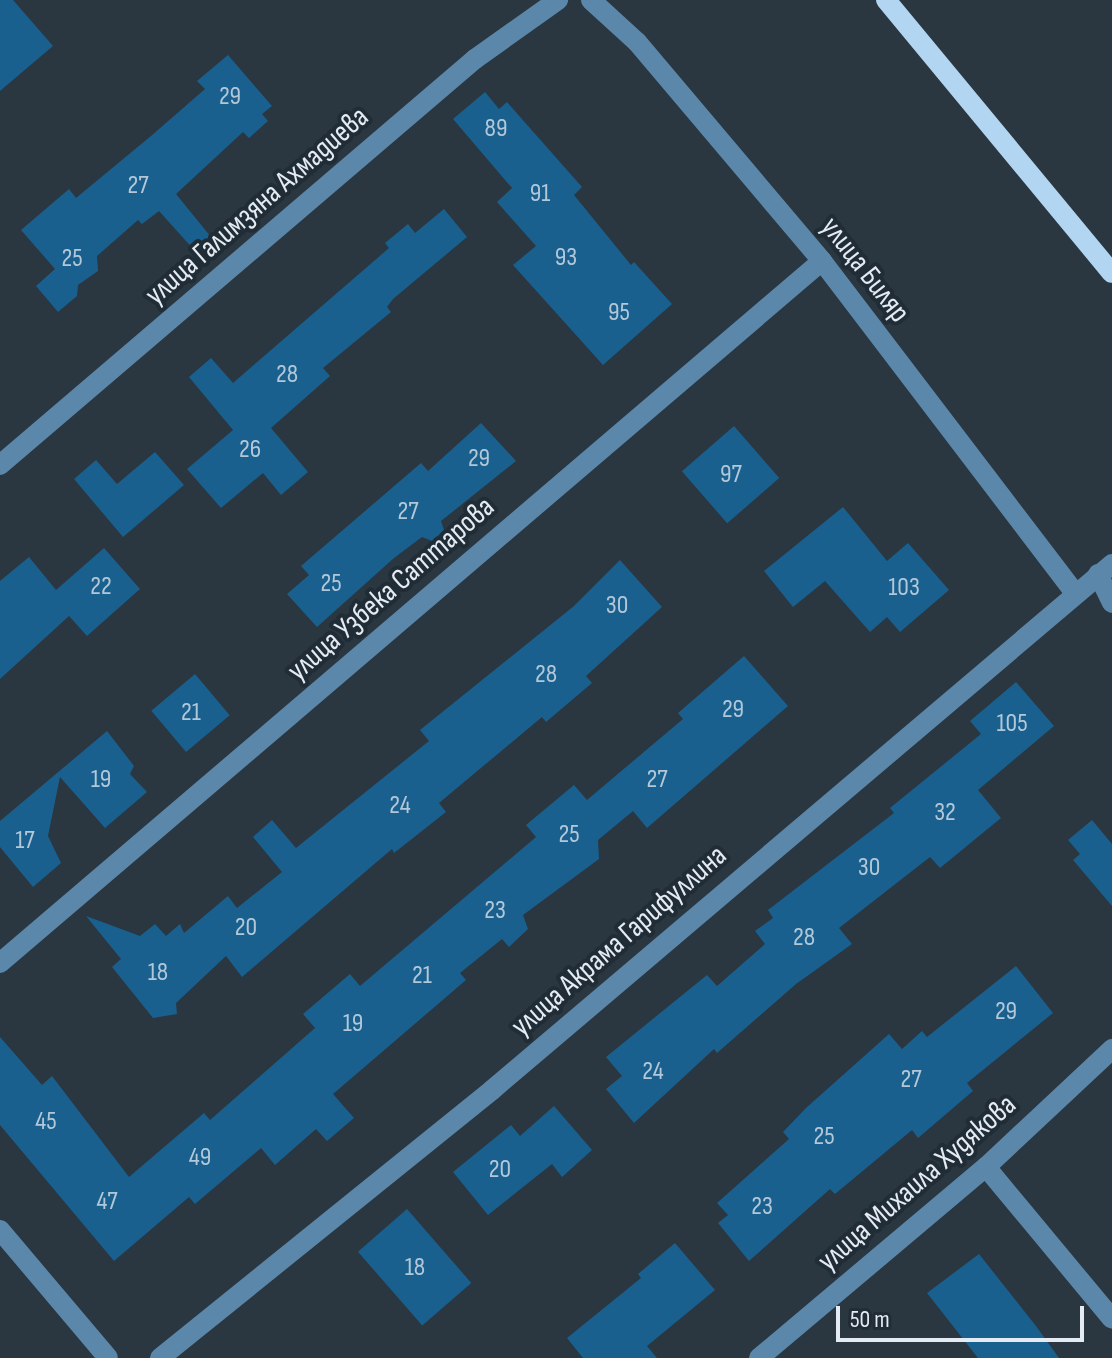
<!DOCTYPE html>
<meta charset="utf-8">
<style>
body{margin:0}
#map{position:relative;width:1112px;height:1358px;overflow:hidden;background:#2a3640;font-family:"Sofia Sans Condensed",sans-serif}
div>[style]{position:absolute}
.building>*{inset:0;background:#1a608e;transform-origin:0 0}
.minor>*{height:20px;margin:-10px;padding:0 10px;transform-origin:10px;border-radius:10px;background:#5b88aa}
.major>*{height:20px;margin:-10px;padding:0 10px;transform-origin:10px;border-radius:10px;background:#b2d5f1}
span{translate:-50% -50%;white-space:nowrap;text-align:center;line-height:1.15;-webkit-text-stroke:8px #202c36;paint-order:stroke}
.number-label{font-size:26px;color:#b2c8d9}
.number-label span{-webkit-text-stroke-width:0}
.street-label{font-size:30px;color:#e4ebf2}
.scale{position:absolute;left:836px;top:1306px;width:248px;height:36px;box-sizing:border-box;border:4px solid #e4ebf2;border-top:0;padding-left:10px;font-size:24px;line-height:28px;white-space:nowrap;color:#e4ebf2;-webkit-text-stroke:6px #202c36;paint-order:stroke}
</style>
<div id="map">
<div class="building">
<div style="clip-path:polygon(0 0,13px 0,53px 46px,0 91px)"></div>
<div style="clip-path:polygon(228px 55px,272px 106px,262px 114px,268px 121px,249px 138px,243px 132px,176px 194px,211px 237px,195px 251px,159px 211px,142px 224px,138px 220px,97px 256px,98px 271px,78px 285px,77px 296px,58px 312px,36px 286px,55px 269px,21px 230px,69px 189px,76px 198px,151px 136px,205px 89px,197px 81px)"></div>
<div style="clip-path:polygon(485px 92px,499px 109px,507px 102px,582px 187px,574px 195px,631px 265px,634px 262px,672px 304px,603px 365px,513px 265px,536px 246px,497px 202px,512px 188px,453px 119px)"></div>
<div style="clip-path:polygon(444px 209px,467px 237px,393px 299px,387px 307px,391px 312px,323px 368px,330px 376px,271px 428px,308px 472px,281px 495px,263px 473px,221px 508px,187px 469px,233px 430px,189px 377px,211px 358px,233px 383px,389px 248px,385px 243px,408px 224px,415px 233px)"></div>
<div style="clip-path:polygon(481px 423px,516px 461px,441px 521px,444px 530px,432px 541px,422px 537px,394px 558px,317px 627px,287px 594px,309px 575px,301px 566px,421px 463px,428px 471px)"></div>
<div style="left:734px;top:426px;width:69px;height:69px;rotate:49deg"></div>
<div style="clip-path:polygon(155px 452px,184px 485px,123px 537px,74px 479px,96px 460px,117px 484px)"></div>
<div style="clip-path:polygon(843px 507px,887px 561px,908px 543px,949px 590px,900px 632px,887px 617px,870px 632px,825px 581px,793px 607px,764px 571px)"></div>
<div style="clip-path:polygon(104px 548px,140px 589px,87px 636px,69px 616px,0 679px,0 581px,29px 557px,56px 590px)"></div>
<div style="clip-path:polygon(620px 560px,662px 607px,586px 676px,592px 683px,546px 722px,542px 717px,439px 803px,446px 812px,394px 853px,392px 849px,242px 977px,226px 956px,176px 1003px,177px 1014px,153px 1018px,112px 967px,121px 959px,86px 916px,140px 936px,155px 924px,166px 936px,180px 924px,184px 933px,228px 896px,237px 908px,282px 872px,253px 837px,272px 820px,296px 848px,429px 741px,420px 730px,574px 606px)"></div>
<div style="clip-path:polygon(744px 656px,788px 706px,647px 828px,633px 811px,598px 840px,599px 859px,523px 915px,528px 929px,509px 947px,502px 939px,460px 973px,466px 980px,333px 1094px,354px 1118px,327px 1141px,316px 1129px,275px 1165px,261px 1148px,195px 1204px,189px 1197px,114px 1261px,0 1125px,0 1037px,42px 1085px,52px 1076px,129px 1177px,204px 1113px,210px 1120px,315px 1028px,303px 1014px,350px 974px,360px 986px,536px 837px,526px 825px,574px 785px,587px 800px,683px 719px,678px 713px)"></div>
<div style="left:195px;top:674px;width:54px;height:57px;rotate:50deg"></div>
<div style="clip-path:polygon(1016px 682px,1054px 726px,978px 790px,1001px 818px,940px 868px,930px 857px,839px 928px,852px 944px,796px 984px,717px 1053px,714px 1049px,634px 1123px,606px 1089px,622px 1076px,606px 1057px,707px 975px,717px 986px,765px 944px,755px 931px,773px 918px,768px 910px,894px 813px,890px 808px,981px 734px,970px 721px)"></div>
<div style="clip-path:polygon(107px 731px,134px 766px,130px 774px,147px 792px,105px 828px,60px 777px,48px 836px,61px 863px,33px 887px,0 847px,0 821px)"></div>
<div style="clip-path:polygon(1092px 820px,1112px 844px,1112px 906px,1073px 860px,1080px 854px,1068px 840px)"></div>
<div style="clip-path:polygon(1016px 966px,1053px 1013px,967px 1083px,973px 1091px,918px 1138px,912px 1130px,835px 1194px,830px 1189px,749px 1261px,718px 1223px,728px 1215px,717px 1203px,789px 1139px,783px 1132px,806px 1108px,889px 1034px,902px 1049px,922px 1031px,927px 1037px)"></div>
<div style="clip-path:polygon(554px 1106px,592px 1150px,562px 1177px,552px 1164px,488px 1215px,453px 1172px,511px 1125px,520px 1136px)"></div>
<div style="left:407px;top:1209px;width:98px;height:65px;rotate:49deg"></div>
<div style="clip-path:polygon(675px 1243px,715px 1290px,647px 1346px,657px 1358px,583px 1358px,567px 1338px,641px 1278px,638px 1274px)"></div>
<div style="clip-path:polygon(979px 1254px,1036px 1326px,1059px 1358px,978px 1358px,927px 1293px)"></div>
</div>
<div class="minor">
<div style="left:591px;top:0;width:62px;rotate:42.4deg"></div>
<div style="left:637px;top:42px;width:287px;rotate:49.8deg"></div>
<div style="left:822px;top:261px;width:416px;rotate:52.7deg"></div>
<div style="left:0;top:465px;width:625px;rotate:-40.52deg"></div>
<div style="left:475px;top:59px;width:102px;rotate:-35.4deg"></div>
<div style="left:1098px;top:574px;width:32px;rotate:64deg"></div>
<div style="left:0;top:963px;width:1081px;rotate:-40.5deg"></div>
<div style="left:986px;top:1167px;width:197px;rotate:50.3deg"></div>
<div style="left:0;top:1230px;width:167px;rotate:49.8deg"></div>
<div style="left:160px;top:1358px;width:427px;rotate:-38.9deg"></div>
<div style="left:492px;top:1090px;width:813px;rotate:-40.31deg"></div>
<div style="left:759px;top:1358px;width:297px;rotate:-40.1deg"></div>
<div style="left:986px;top:1167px;width:173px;rotate:-43.1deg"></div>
</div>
<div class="major">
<div style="left:886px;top:0;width:354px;rotate:50.4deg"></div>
</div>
<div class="number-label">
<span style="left:230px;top:97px">29</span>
<span style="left:496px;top:129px">89</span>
<span style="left:138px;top:186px">27</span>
<span style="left:540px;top:194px">91</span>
<span style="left:566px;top:258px">93</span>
<span style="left:72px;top:259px">25</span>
<span style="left:619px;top:313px">95</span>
<span style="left:287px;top:375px">28</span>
<span style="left:250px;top:450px">26</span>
<span style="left:479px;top:459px">29</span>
<span style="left:731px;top:475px">97</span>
<span style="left:408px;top:512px">27</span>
<span style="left:331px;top:584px">25</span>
<span style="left:101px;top:587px">22</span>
<span style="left:904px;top:588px">103</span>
<span style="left:617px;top:606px">30</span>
<span style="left:546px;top:675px">28</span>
<span style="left:733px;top:710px">29</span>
<span style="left:191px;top:713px">21</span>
<span style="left:1012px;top:724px">105</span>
<span style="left:101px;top:780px">19</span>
<span style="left:657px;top:780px">27</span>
<span style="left:400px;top:806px">24</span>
<span style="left:945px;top:813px">32</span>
<span style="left:569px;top:835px">25</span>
<span style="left:25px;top:841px">17</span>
<span style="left:869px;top:868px">30</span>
<span style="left:495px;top:911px">23</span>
<span style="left:246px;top:928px">20</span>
<span style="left:804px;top:938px">28</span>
<span style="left:158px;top:973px">18</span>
<span style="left:422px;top:976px">21</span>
<span style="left:1006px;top:1012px">29</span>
<span style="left:353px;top:1024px">19</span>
<span style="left:653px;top:1072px">24</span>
<span style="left:911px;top:1080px">27</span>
<span style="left:46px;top:1122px">45</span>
<span style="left:824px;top:1137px">25</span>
<span style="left:200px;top:1158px">49</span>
<span style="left:500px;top:1170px">20</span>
<span style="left:107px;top:1202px">47</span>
<span style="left:762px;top:1207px">23</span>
<span style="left:415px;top:1268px">18</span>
</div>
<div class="street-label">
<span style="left:257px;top:206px;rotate:-41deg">улица Галимзяна Ахмадиева</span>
<span style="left:865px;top:270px;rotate:52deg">улица Биляр</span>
<span style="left:391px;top:589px;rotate:-41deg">улица Узбека Саттарова</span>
<span style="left:619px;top:941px;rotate:-41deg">улица Акрама Гарифуллина</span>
<span style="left:917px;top:1183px;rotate:-41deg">улица Михаила Худякова</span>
</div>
<div class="scale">50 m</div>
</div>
